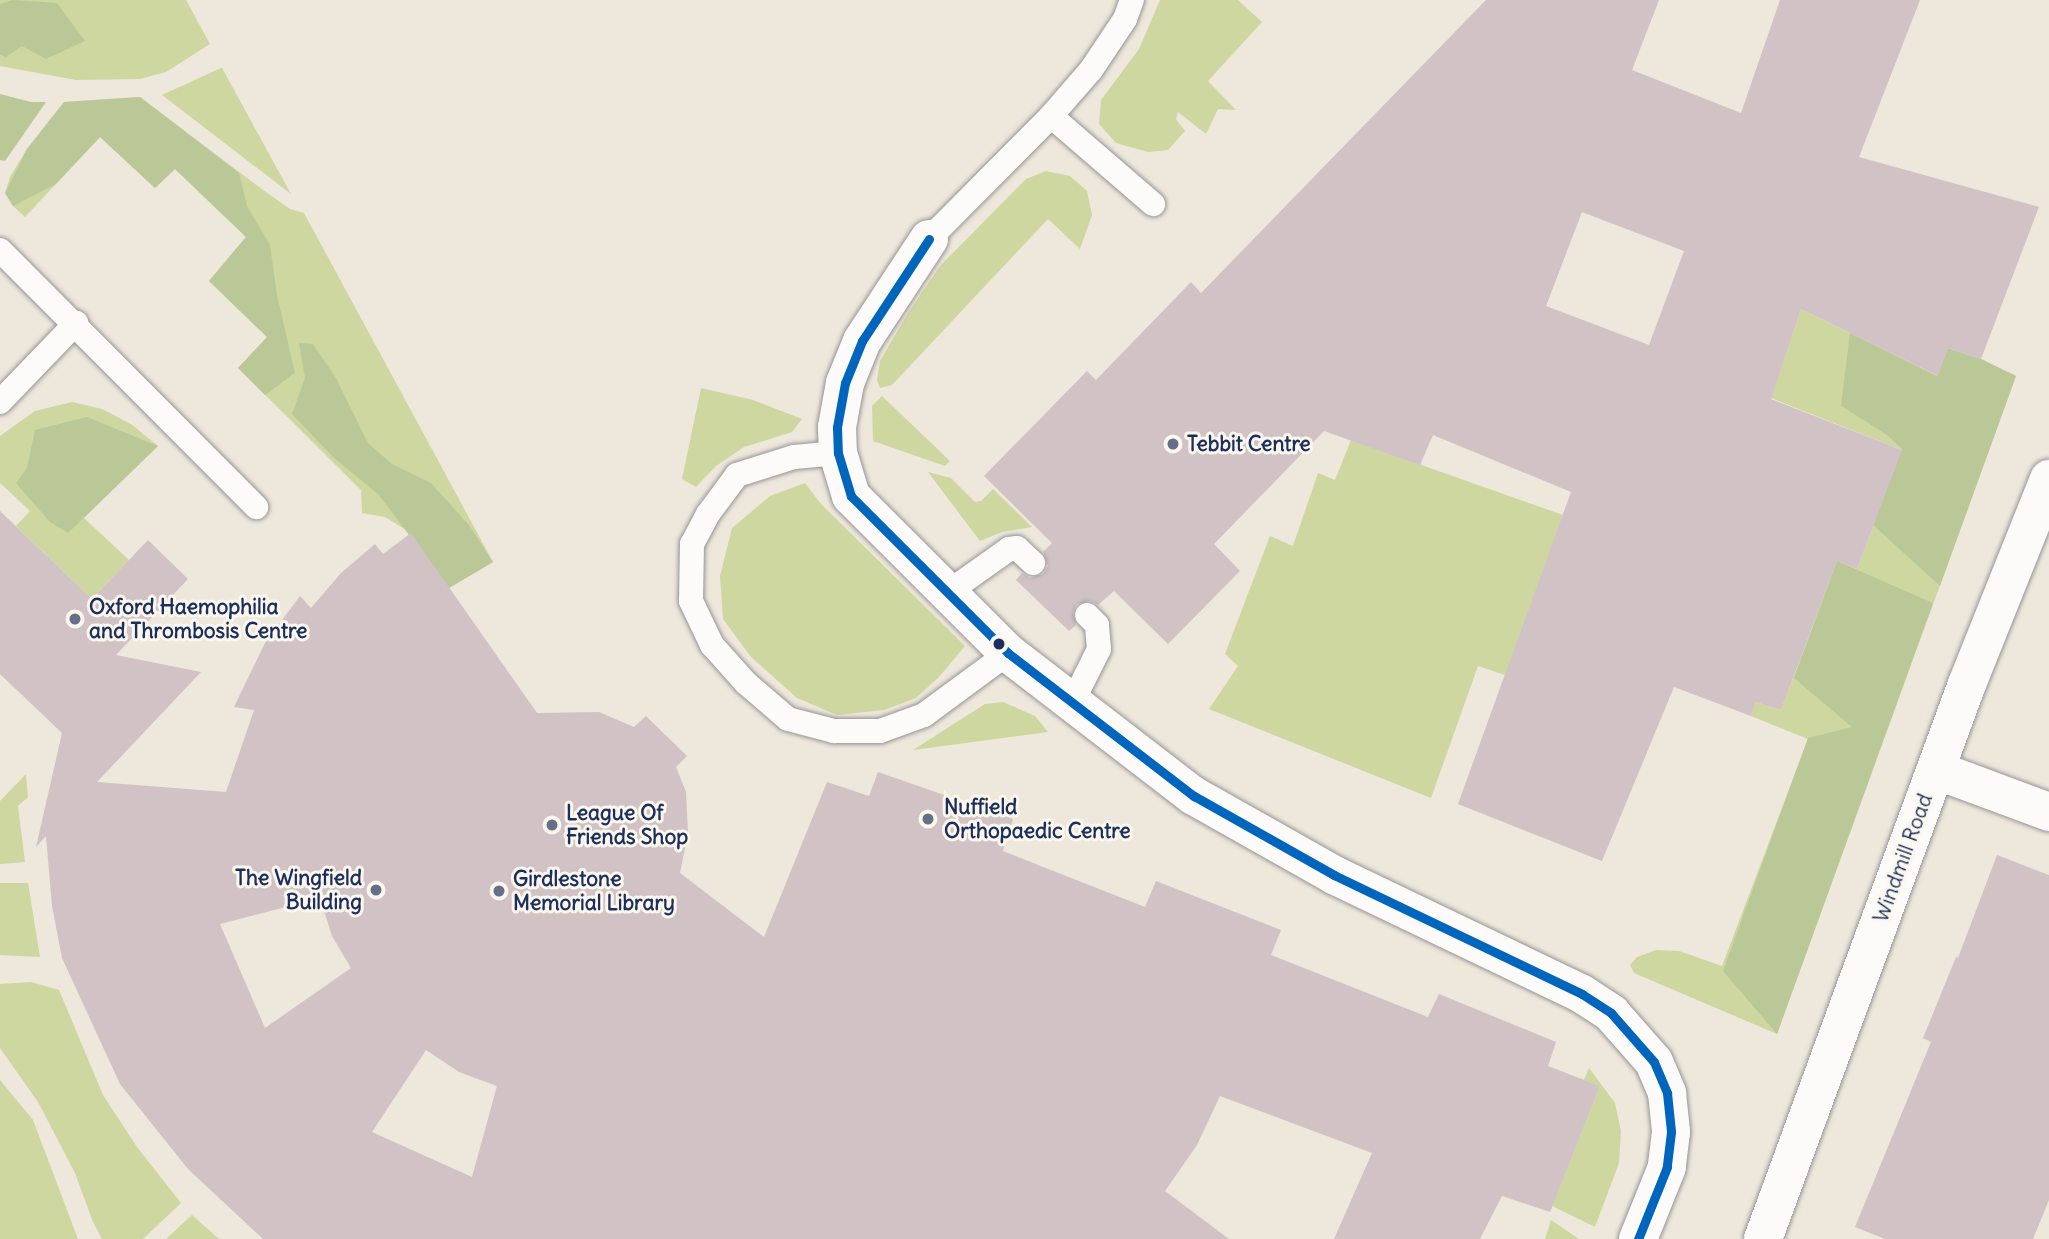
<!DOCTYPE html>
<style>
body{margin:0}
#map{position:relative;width:2049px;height:1239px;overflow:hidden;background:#eee7db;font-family:Delius,sans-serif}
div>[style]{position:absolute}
.green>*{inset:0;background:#ced7a0}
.forest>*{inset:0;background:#bac898}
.building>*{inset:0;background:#d0c2c5}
.roads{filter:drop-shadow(0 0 2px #959597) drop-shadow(0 0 2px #959597)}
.service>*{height:24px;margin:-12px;padding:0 12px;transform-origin:12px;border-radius:12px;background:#fcfbfa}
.minor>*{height:38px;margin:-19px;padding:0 19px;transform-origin:19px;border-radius:19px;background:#fcfbfa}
.secondary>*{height:38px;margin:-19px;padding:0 19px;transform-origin:19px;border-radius:19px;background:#fcfbfa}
.bus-1>*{height:9px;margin:-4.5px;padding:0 4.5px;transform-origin:4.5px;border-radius:4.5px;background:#0065bd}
.dots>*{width:19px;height:19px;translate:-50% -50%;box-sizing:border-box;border:4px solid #fbf7ec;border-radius:50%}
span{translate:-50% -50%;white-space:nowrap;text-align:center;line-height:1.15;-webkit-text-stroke:6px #fbf7ec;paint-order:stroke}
.poi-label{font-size:21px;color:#1b2f5e;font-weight:700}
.left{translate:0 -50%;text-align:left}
.right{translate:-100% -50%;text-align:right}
.street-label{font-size:21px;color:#1b2f5e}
</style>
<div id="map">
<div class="green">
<div style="clip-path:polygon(0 0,186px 0,210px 44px,166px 72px,140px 79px,76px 80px,0 66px)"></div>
<div style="clip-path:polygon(1160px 0,1238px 0,1262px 22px,1208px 81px,1236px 110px,1218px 109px,1206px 134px,1178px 112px,1176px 119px,1185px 131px,1168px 150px,1148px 152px,1116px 143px,1099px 124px,1101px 100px,1139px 49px)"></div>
<div style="clip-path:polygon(221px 68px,222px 68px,291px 194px,162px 95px)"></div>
<div style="clip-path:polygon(140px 97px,263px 190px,290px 209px,304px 213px,493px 562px,449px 588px,411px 533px,385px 517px,362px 513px,361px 490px,238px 368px,267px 337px,209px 281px,246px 237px,175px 169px,155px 188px,100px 137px,25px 217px,13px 206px,5px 193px,10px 177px,27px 149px,64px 102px)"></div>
<div style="clip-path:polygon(1046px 171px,1070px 176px,1087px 191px,1092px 215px,1080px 249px,1048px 219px,892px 385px,880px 388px,877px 380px,880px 361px,908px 313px,940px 266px,1026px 179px)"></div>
<div style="clip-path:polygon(1801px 309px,1937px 376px,1981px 359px,2016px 376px,1777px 1034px,1634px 973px,1630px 965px,1637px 957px,1656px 950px,1679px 951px,1722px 966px,1808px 739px,1751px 716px,1756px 702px,1781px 710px,1837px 561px,1857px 569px,1902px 450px,1771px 398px)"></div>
<div style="clip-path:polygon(701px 388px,753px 400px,802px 419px,792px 432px,744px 447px,716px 466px,696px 487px,682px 479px)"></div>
<div style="clip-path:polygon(882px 396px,950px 461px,945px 466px,873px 441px,872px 406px)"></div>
<div style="clip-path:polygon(72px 402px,102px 409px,131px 424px,158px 446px,84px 518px,129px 560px,92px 599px,16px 526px,30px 511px,0 483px,0 436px,35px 411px)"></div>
<div style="clip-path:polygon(1351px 440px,1563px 515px,1505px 675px,1478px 666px,1431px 798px,1209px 709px,1238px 666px,1225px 654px,1270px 536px,1293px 546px,1318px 473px,1335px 480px)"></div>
<div style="clip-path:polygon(928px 472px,951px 478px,975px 502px,981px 501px,993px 489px,1032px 527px,1002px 532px,980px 541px)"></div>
<div style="clip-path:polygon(805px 483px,821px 504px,965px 646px,939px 677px,916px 698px,884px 710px,837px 715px,797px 698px,751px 657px,723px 619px,720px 576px,732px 528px,770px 496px)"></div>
<div style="clip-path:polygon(1003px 702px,1035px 716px,1048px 732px,913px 750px,985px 704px)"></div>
<div style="clip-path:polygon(26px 774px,28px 797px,18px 806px,25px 862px,0 864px,0 801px)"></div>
<div style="clip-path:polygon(0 883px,28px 883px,40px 957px,0 955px)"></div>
<div style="clip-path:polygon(31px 982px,59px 990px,103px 1095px,137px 1147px,181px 1203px,143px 1239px,102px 1239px,93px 1222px,75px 1173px,38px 1102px,0 1048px,0 984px)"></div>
<div style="clip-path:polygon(1589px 1068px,1615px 1103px,1621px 1131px,1619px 1163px,1595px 1227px,1552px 1206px,1600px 1086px,1584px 1080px)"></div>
<div style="clip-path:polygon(0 1080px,33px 1120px,78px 1239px,0 1239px)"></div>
<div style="clip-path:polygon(192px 1215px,219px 1239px,166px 1239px)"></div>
<div style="clip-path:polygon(1551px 1220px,1579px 1239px,1545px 1239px)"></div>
</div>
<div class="forest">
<div style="clip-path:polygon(13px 0,57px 3px,85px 41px,46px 59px,22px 46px,6px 57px,0 55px,0 4px)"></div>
<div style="clip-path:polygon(0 94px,31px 102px,46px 102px,5px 161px,0 160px)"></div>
<div style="clip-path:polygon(140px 97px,239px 173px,247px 206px,270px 245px,277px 295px,295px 373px,265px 395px,238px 368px,267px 337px,209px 281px,246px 237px,175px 169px,155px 188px,100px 137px,56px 184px,13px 206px,5px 193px,27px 149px,64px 102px)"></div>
<div style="clip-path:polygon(1850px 333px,1937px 376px,1948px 348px,1981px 359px,2016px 376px,1940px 586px,1873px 525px,1902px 449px,1887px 435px,1841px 406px)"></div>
<div style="clip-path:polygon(299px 343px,313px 344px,336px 378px,368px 443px,392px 464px,431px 483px,469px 525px,493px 562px,449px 588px,378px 494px,334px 458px,292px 414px,305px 378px)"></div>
<div style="clip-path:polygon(87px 417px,158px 446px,68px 533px,50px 522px,16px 483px,27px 468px,35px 430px)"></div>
<div style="clip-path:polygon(1837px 561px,1933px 603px,1777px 1034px,1723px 971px,1808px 738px,1852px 727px,1794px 678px)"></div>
</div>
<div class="building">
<div style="clip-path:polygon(evenodd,1486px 0,1659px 0,1632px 70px,1741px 113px,1780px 0,1920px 0,1859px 157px,2039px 207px,1981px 359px,1948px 348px,1938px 376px,1801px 309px,1771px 399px,1902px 450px,1857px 569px,1837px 561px,1781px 710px,1756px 702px,1751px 716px,1674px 687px,1602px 861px,1458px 804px,1571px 492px,1433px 435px,1420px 465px,1324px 431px,1214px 544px,1240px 571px,1168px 644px,1114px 591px,1098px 605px,1090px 601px,1077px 604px,1073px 612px,1076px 625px,1069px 631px,1016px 580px,1022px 573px,1030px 578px,1043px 574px,1048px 566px,1043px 552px,1052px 543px,984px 476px,1087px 371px,1096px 380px,1191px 282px,1201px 293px,1486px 0,1582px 212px,1684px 251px,1649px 345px,1546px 306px,1582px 212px)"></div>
<div style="clip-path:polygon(evenodd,0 511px,92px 599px,148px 540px,188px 579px,116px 655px,201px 672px,97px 782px,226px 792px,254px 710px,234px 707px,265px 643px,300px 596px,311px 608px,341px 573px,375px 544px,383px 554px,411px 533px,537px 713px,599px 712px,634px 727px,646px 716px,687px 756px,676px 767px,686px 792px,688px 833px,680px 873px,764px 937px,827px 782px,869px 796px,878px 772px,1013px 819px,1003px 851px,1145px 907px,1156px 881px,1281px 930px,1271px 955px,1428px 1017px,1439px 994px,1556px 1042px,1548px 1066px,1600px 1086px,1550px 1212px,1502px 1196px,1480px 1239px,1334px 1239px,1372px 1153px,1220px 1096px,1197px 1145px,1165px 1191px,1229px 1239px,263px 1239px,188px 1169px,120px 1084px,62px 958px,52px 906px,46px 836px,36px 847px,62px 733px,0 674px,0 511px,320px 898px,332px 936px,351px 968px,265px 1028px,220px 924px,320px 898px,0 511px,426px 1050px,459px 1072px,497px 1086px,472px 1177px,372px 1132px,426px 1050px)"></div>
<div style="clip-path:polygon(1997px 855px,2049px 875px,2049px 1200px,2033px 1239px,1885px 1239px,1855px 1227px,1931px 1042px,1923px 1038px,1956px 957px,1958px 958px)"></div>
</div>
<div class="roads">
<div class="service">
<div style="left:1051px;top:116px;width:135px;rotate:40.8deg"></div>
<div style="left:929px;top:239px;width:173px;rotate:-45.2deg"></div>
<div style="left:1051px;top:116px;width:61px;rotate:-49deg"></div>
<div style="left:1091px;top:70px;width:61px;rotate:-56.3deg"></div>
<div style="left:1125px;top:19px;width:20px;rotate:-70deg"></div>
<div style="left:0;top:250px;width:363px;rotate:45.1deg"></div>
<div style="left:0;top:402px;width:110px;rotate:-46.1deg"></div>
<div style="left:838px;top:453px;width:44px;rotate:174.8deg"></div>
<div style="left:794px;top:457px;width:60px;rotate:162.5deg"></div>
<div style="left:737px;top:475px;width:49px;rotate:126.6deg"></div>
<div style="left:708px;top:514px;width:34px;rotate:118deg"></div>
<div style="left:692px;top:544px;width:57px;rotate:91deg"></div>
<div style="left:691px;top:601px;width:49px;rotate:64.5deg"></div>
<div style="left:712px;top:645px;width:51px;rotate:48.2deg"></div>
<div style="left:746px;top:683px;width:55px;rotate:40.6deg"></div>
<div style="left:788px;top:719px;width:48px;rotate:14.6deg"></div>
<div style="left:834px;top:731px;width:46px"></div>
<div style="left:880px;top:731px;width:47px;rotate:-20deg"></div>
<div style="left:924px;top:715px;width:104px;rotate:-36.4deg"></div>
<div style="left:947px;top:593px;width:76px;rotate:-35.4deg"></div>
<div style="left:1009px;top:549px;width:8px;rotate:-7deg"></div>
<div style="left:1017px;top:548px;width:22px;rotate:43deg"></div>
<div style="left:1072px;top:703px;width:60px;rotate:-63.4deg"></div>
<div style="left:1099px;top:649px;width:24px;rotate:-95deg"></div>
<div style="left:1097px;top:625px;width:14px;rotate:-135deg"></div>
</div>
<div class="minor">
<div style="left:929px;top:239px;width:122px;rotate:123.3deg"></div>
<div style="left:862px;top:341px;width:45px;rotate:112deg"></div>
<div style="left:845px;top:383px;width:45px;rotate:100.3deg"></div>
<div style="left:837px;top:427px;width:26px;rotate:88deg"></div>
<div style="left:838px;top:453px;width:45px;rotate:73.2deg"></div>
<div style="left:851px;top:496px;width:222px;rotate:45deg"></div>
<div style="left:1008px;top:653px;width:235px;rotate:37.6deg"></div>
<div style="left:1194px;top:796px;width:161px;rotate:29.4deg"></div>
<div style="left:1334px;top:875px;width:275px;rotate:25.6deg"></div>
<div style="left:1582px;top:994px;width:35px;rotate:33deg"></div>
<div style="left:1611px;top:1013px;width:65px;rotate:48.7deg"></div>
<div style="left:1654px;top:1062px;width:34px;rotate:67deg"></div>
<div style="left:1667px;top:1093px;width:39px;rotate:84deg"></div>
<div style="left:1671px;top:1132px;width:35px;rotate:97deg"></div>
<div style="left:1667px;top:1167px;width:78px;rotate:111.9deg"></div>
<div style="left:1936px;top:770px;width:121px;rotate:20.4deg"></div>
</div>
<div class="secondary">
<div style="left:1763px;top:1239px;width:591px;rotate:-69.82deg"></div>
<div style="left:1967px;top:684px;width:221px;rotate:-68.2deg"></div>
</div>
</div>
<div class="bus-1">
<div style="left:929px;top:239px;width:122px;rotate:123.3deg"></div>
<div style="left:862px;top:341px;width:45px;rotate:112deg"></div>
<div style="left:845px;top:383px;width:45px;rotate:100.3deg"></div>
<div style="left:837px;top:427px;width:26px;rotate:88deg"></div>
<div style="left:838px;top:453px;width:45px;rotate:73.2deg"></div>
<div style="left:851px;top:496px;width:222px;rotate:45deg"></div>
<div style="left:1008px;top:653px;width:235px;rotate:37.6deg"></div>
<div style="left:1194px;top:796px;width:161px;rotate:29.4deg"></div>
<div style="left:1334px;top:875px;width:275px;rotate:25.6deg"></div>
<div style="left:1582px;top:994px;width:35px;rotate:33deg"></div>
<div style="left:1611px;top:1013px;width:65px;rotate:48.7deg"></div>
<div style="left:1654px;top:1062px;width:34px;rotate:67deg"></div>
<div style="left:1667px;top:1093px;width:39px;rotate:84deg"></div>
<div style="left:1671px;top:1132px;width:35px;rotate:97deg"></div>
<div style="left:1667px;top:1167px;width:78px;rotate:111.9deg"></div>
</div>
<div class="dots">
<div style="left:1173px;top:444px;background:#656f8a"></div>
<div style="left:75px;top:619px;background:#656f8a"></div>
<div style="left:999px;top:644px;background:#1b2f5e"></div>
<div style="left:928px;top:819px;background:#656f8a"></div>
<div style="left:552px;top:825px;background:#656f8a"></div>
<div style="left:376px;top:890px;background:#656f8a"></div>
<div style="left:499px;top:891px;background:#656f8a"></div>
</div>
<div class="poi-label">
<span class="left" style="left:1187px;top:444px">Tebbit Centre</span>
<span class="left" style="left:89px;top:619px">Oxford Haemophilia<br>and Thrombosis Centre</span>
<span class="left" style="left:944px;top:819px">Nuffield<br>Orthopaedic Centre</span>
<span class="left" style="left:566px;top:825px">League Of<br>Friends Shop</span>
<span class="right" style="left:362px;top:890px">The Wingfield<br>Building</span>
<span class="left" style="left:513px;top:891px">Girdlestone<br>Memorial Library</span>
</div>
<div class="street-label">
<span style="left:1903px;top:858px;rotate:-70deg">Windmill Road</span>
</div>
</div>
